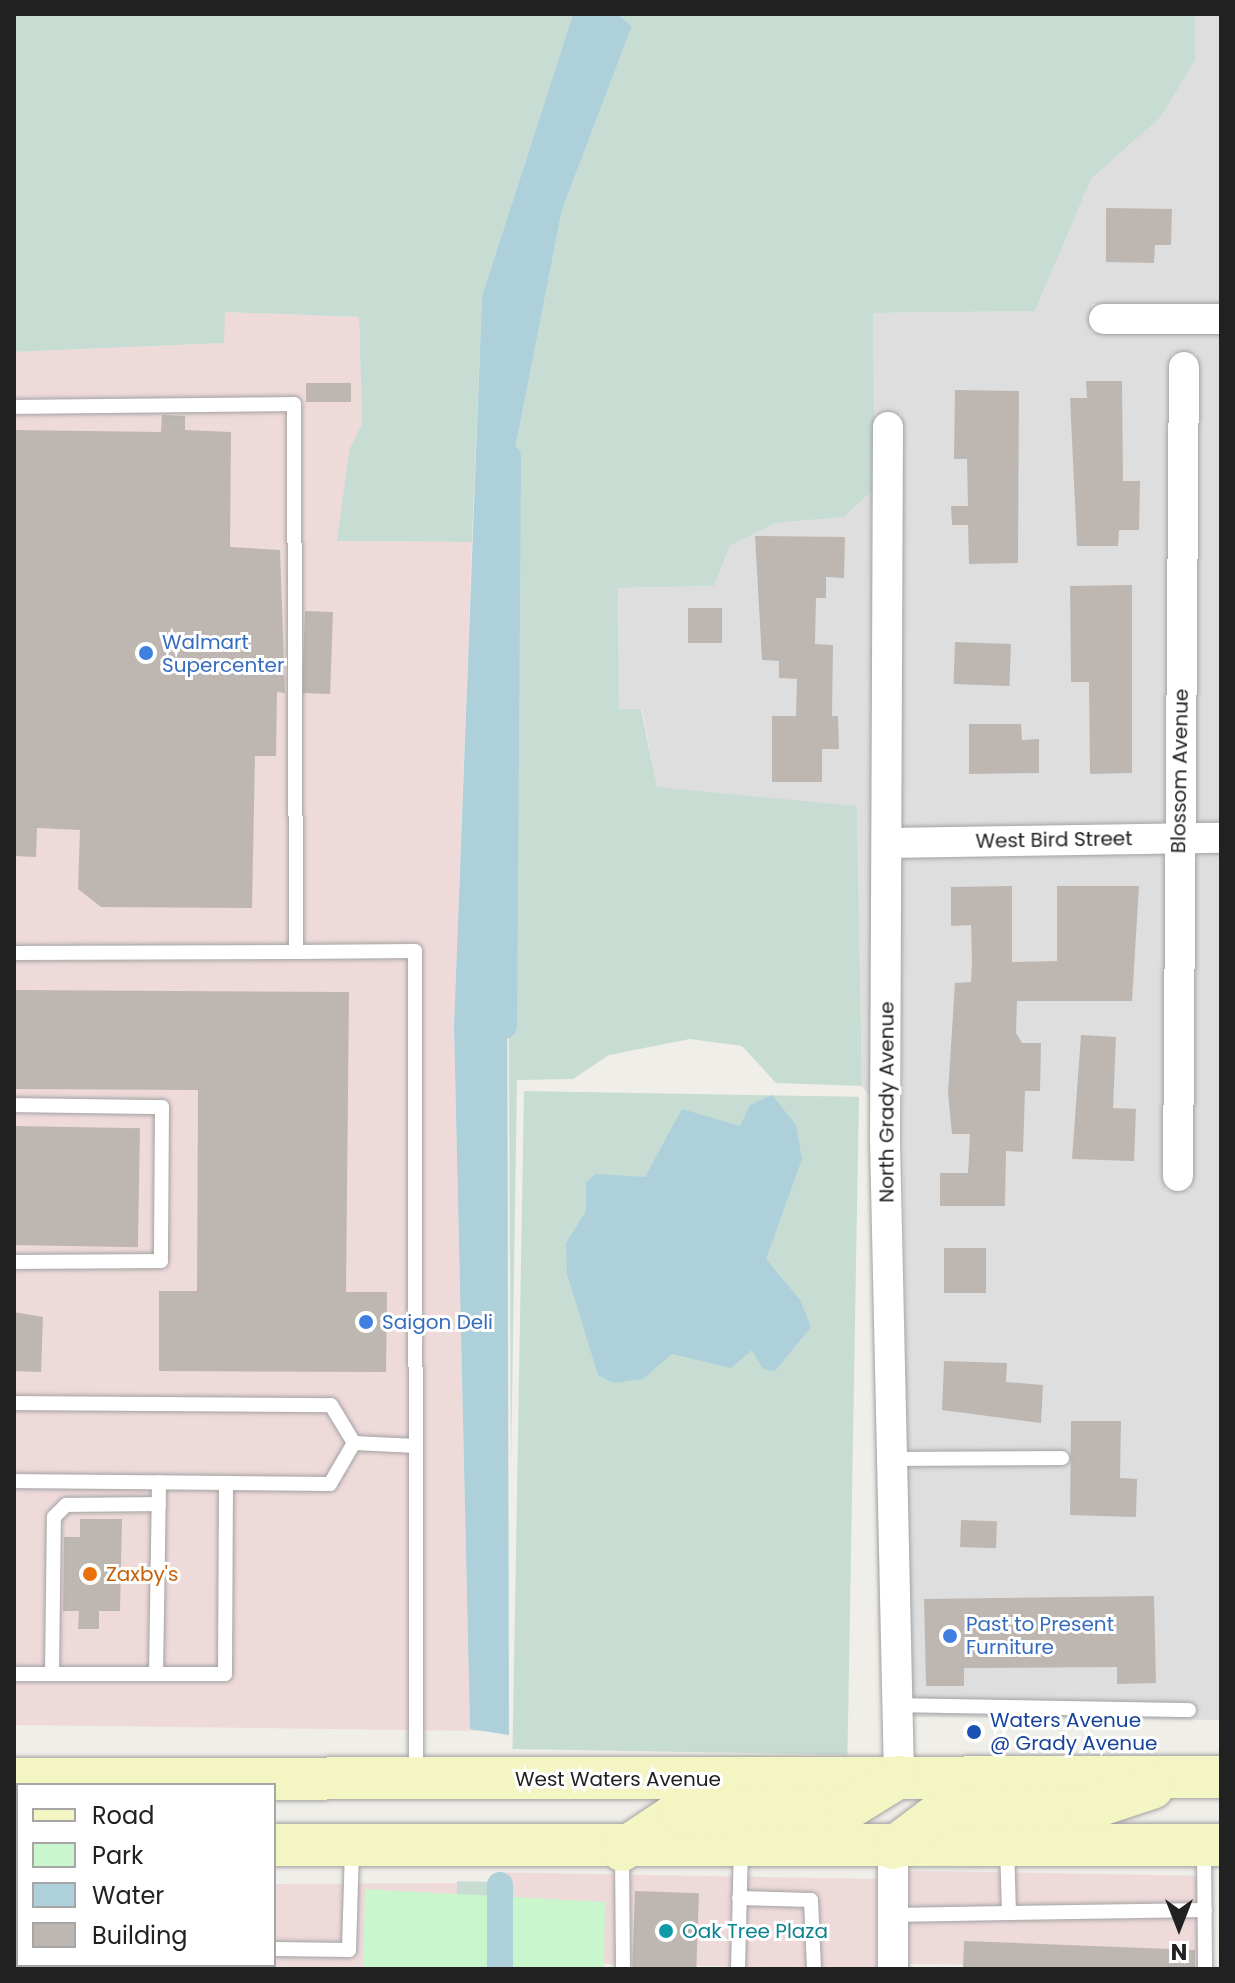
<!DOCTYPE html>
<style>
body{margin:0}
#map{position:relative;width:1235px;height:1983px;overflow:hidden;background:#f0eee8;font-family:Poppins,sans-serif}
div>[style]{position:absolute}
.residential>*{inset:0;background:#dfdede}
.commercial>*{inset:0;background:#efdada;transform-origin:0 0}
.wetland>*{inset:0;background:#c7ddd3;transform-origin:0 0}
.park>*{inset:0;background:#caf6cd}
.water>*{inset:0;background:#add0da}
.canal>*{height:26px;margin:-13px;padding:0 13px;transform-origin:13px;border-radius:13px;background:#add0da}
.building>*{inset:0;background:#beb7b1;transform-origin:0 0}
.roads{filter:drop-shadow(0 0 2px #a2a2a2) drop-shadow(0 0 2px #a2a2a2)}
.service>*{height:14px;margin:-7px;padding:0 7px;transform-origin:7px;border-radius:7px;background:#fff}
.minor>*{height:30px;margin:-15px;padding:0 15px;transform-origin:15px;border-radius:15px;background:#fff}
.secondary>*{height:42px;margin:-21px;padding:0 21px;transform-origin:21px;border-radius:21px;background:#f3f5c2}
.dots>*{width:22px;height:22px;translate:-50% -50%;box-sizing:border-box;border:4px solid #fff;border-radius:50%}
span{translate:-50% -50%;white-space:nowrap;text-align:center;line-height:1.15;-webkit-text-stroke:6px #fff;paint-order:stroke}
.shop-label{font-size:20px;color:#366cbe}
.left{translate:0 -50%;text-align:left}
.street-label{font-size:20px;color:#212121}
.food-label{font-size:20px;color:#c56008}
.transit-label{font-size:20px;color:#164399}
.culture-label{font-size:20px;color:#0d838f}
.frame{position:absolute;inset:0;border:16px solid #212121;pointer-events:none}
.legend{position:absolute;left:16px;top:1783px;width:260px;height:184px;box-sizing:border-box;background:#fff;border:2px solid #a6a6a6;margin:0;padding:10px 14px;list-style:none;font-size:24px;color:#212121}
.legend li{display:flex;align-items:center;gap:16px;height:40px}
.legend b{width:40px;border:2px solid #a6a6a6}
.north{position:absolute;left:1139px;top:1887px;width:80px;height:80px;-webkit-text-stroke:6px #fff;paint-order:stroke;rotate:180deg;font-size:22px;font-weight:700;line-height:32px;text-align:center;color:#212121}
.north::after{content:'';display:block;margin:auto;width:28px;height:36px;background:#212121;clip-path:polygon(50% 0,100% 100%,50% 72%,0 100%)}
</style>
<div id="map">
<div class="residential">
<div style="clip-path:polygon(1195px 14px,1221px 14px,1221px 304px,1092px 304px,1091px 332px,1221px 333px,1221px 823px,1192px 823px,1197px 353px,1172px 353px,1166px 824px,900px 829px,901px 414px,875px 414px,880px 1716px,870px 1097px,862px 1086px,857px 807px,657px 788px,642px 709px,619px 709px,618px 588px,714px 586px,730px 546px,776px 523px,844px 517px,875px 488px,873px 313px,1035px 311px,1091px 179px,1160px 118px,1195px 61px)"></div>
<div style="clip-path:polygon(1166px 852px,1165px 1190px,1190px 1190px,1191px 852px,1221px 852px,1221px 1720px,910px 1717px,900px 857px)"></div>
</div>
<div class="commercial">
<div style="clip-path:polygon(224px 312px,359px 317px,362px 424px,349px 450px,338px 541px,472px 542px,454px 1026px,470px 1728px,484px 1731px,14px 1725px,14px 352px,223px 343px)"></div>
<div style="left:1212px;top:1876px;width:93px;height:306px;rotate:91deg"></div>
<div style="left:881px;top:1879px;width:90px;height:380px;rotate:91deg"></div>
<div style="clip-path:polygon(457px 1883px,458px 1969px,122px 1969px,274px 1965px,274px 1884px)"></div>
<div style="clip-path:polygon(14px 1891px,18px 1965px,111px 1969px,14px 1969px)"></div>
</div>
<div class="wetland">
<div style="clip-path:polygon(14px 14px,573px 14px,482px 296px,472px 542px,337px 541px,349px 450px,362px 424px,359px 317px,225px 312px,224px 343px,14px 352px)"></div>
<div style="clip-path:polygon(617px 14px,1195px 14px,1195px 61px,1160px 118px,1091px 179px,1035px 311px,873px 313px,875px 488px,844px 517px,776px 523px,730px 546px,714px 586px,618px 588px,619px 709px,641px 709px,657px 787px,857px 806px,862px 1086px,776px 1083px,742px 1046px,690px 1039px,609px 1055px,573px 1079px,517px 1080px,511px 1466px,506px 496px,562px 210px,632px 26px)"></div>
<div style="left:524px;top:1091px;width:335px;height:658px;rotate:1deg"></div>
<div style="left:501px;top:1882px;width:87px;height:44px;rotate:91deg"></div>
</div>
<div class="park">
<div style="clip-path:polygon(365px 1889px,605px 1902px,604px 1969px,363px 1969px)"></div>
</div>
<div class="water">
<div style="clip-path:polygon(573px 14px,617px 14px,632px 26px,562px 210px,506px 496px,509px 1735px,470px 1729px,454px 1026px,482px 296px)"></div>
<div style="clip-path:polygon(772px 1095px,796px 1125px,802px 1159px,766px 1259px,800px 1300px,811px 1327px,775px 1371px,763px 1369px,752px 1350px,731px 1368px,672px 1354px,643px 1379px,614px 1383px,598px 1375px,567px 1274px,566px 1243px,586px 1211px,586px 1182px,596px 1174px,645px 1177px,682px 1109px,740px 1126px,750px 1105px)"></div>
</div>
<div class="canal">
<div style="left:504px;top:1026px;width:569px;rotate:-89.6deg"></div>
<div style="left:500px;top:1885px;width:84px;rotate:90deg"></div>
</div>
<div class="building">
<div style="clip-path:polygon(1106px 208px,1172px 209px,1171px 245px,1155px 245px,1154px 263px,1106px 262px)"></div>
<div style="clip-path:polygon(1086px 381px,1122px 381px,1123px 481px,1140px 481px,1139px 530px,1119px 530px,1118px 546px,1077px 546px,1070px 398px,1087px 398px)"></div>
<div style="left:306px;top:383px;width:45px;height:19px"></div>
<div style="clip-path:polygon(955px 390px,1019px 391px,1018px 563px,969px 564px,968px 525px,952px 525px,951px 506px,968px 506px,967px 459px,954px 459px)"></div>
<div style="clip-path:polygon(162px 415px,185px 416px,185px 430px,231px 432px,230px 547px,280px 550px,285px 693px,277px 692px,276px 756px,255px 756px,252px 908px,101px 907px,78px 889px,80px 830px,37px 828px,36px 857px,14px 856px,14px 430px,161px 432px)"></div>
<div style="clip-path:polygon(755px 536px,845px 537px,844px 578px,826px 577px,826px 598px,816px 598px,815px 644px,833px 645px,832px 716px,838px 716px,839px 749px,822px 749px,822px 782px,772px 782px,772px 716px,796px 716px,797px 679px,779px 678px,779px 661px,762px 660px)"></div>
<div style="clip-path:polygon(1132px 585px,1132px 773px,1090px 774px,1089px 682px,1071px 682px,1070px 586px)"></div>
<div style="left:722px;top:608px;width:35px;height:34px;rotate:90deg"></div>
<div style="left:305px;top:611px;width:28px;height:82px;rotate:2deg"></div>
<div style="left:955px;top:642px;width:56px;height:42px;rotate:2deg"></div>
<div style="clip-path:polygon(969px 724px,1021px 724px,1022px 740px,1039px 739px,1039px 773px,969px 774px)"></div>
<div style="clip-path:polygon(1012px 886px,1012px 962px,1057px 961px,1057px 886px,1139px 886px,1132px 1001px,1017px 1001px,1016px 1033px,1022px 1043px,1041px 1043px,1040px 1091px,1025px 1091px,1023px 1152px,1006px 1151px,1005px 1206px,940px 1206px,940px 1173px,968px 1173px,970px 1134px,952px 1134px,948px 1093px,955px 983px,971px 982px,972px 963px,971px 925px,951px 926px,951px 887px)"></div>
<div style="clip-path:polygon(14px 990px,349px 992px,346px 1292px,387px 1292px,386px 1372px,159px 1371px,159px 1291px,197px 1291px,198px 1090px,14px 1089px)"></div>
<div style="clip-path:polygon(1081px 1035px,1116px 1037px,1113px 1108px,1136px 1109px,1134px 1161px,1072px 1159px)"></div>
<div style="left:14px;top:1126px;width:126px;height:119px;rotate:1deg"></div>
<div style="left:944px;top:1248px;width:42px;height:45px"></div>
<div style="clip-path:polygon(14px 1312px,43px 1317px,41px 1372px,14px 1371px)"></div>
<div style="clip-path:polygon(944px 1361px,1007px 1363px,1006px 1382px,1043px 1385px,1041px 1423px,942px 1410px)"></div>
<div style="clip-path:polygon(1071px 1421px,1121px 1421px,1120px 1478px,1137px 1479px,1136px 1517px,1070px 1515px)"></div>
<div style="clip-path:polygon(80px 1519px,122px 1519px,120px 1611px,99px 1611px,99px 1629px,78px 1629px,79px 1611px,63px 1611px,64px 1537px,80px 1537px)"></div>
<div style="left:961px;top:1520px;width:36px;height:27px;rotate:2deg"></div>
<div style="clip-path:polygon(1154px 1596px,1156px 1683px,1117px 1684px,1117px 1667px,964px 1668px,964px 1686px,926px 1686px,924px 1599px)"></div>
<div style="left:635px;top:1891px;width:64px;height:78px;rotate:2deg"></div>
<div style="clip-path:polygon(964px 1941px,1195px 1950px,1195px 1969px,963px 1969px)"></div>
</div>
<div class="roads">
<div class="service">
<div style="left:14px;top:407px;width:280px;rotate:-0.6deg"></div>
<div style="left:294px;top:404px;width:548px;rotate:89.79deg"></div>
<div style="left:296px;top:952px;width:119px;rotate:-0.5deg"></div>
<div style="left:415px;top:951px;width:824px;rotate:89.93deg"></div>
<div style="left:14px;top:953px;width:282px;rotate:-0.2deg"></div>
<div style="left:14px;top:1105px;width:148px;rotate:0.8deg"></div>
<div style="left:162px;top:1107px;width:154px;rotate:90.4deg"></div>
<div style="left:161px;top:1261px;width:147px;rotate:179.6deg"></div>
<div style="left:14px;top:1403px;width:317px;rotate:0.4deg"></div>
<div style="left:331px;top:1405px;width:44px;rotate:58.8deg"></div>
<div style="left:354px;top:1443px;width:62px;rotate:2.8deg"></div>
<div style="left:892px;top:1459px;width:170px;rotate:-0.3deg"></div>
<div style="left:14px;top:1481px;width:212px;rotate:0.5deg"></div>
<div style="left:14px;top:1674px;width:211px"></div>
<div style="left:225px;top:1674px;width:191px;rotate:-89.7deg"></div>
<div style="left:226px;top:1483px;width:104px;rotate:0.6deg"></div>
<div style="left:330px;top:1484px;width:48px;rotate:-59.7deg"></div>
<div style="left:52px;top:1674px;width:157px;rotate:-89.3deg"></div>
<div style="left:54px;top:1517px;width:17px;rotate:-45deg"></div>
<div style="left:66px;top:1505px;width:93px;rotate:-0.6deg"></div>
<div style="left:156px;top:1674px;width:192px;rotate:-89.1deg"></div>
<div style="left:897px;top:1705px;width:292px;rotate:1deg"></div>
<div style="left:1204px;top:1849px;width:120px;rotate:89.5deg"></div>
<div style="left:622px;top:1854px;width:115px;rotate:89.5deg"></div>
<div style="left:739px;top:1898px;width:72px;rotate:1.6deg"></div>
<div style="left:811px;top:1900px;width:69px;rotate:87.5deg"></div>
<div style="left:1009px;top:1913px;width:196px;rotate:-0.9deg"></div>
<div style="left:893px;top:1915px;width:116px;rotate:-1deg"></div>
<div style="left:1009px;top:1913px;width:66px;rotate:-91.7deg"></div>
<div style="left:14px;top:1948px;width:4px"></div>
<div style="left:274px;top:1949px;width:75px;rotate:0.8deg"></div>
<div style="left:349px;top:1950px;width:103px;rotate:-88.3deg"></div>
<div style="left:99px;top:1965px;width:4px;rotate:90deg"></div>
<div style="left:738px;top:1969px;width:120px;rotate:-88.6deg"></div>
</div>
<div class="minor">
<div style="left:1104px;top:319px;width:117px"></div>
<div style="left:888px;top:427px;width:713px;rotate:90.24deg"></div>
<div style="left:885px;top:1140px;width:637px;rotate:88.74deg"></div>
<div style="left:887px;top:843px;width:334px;rotate:-0.9deg"></div>
<div style="left:1178px;top:1176px;width:809px;rotate:-89.58deg"></div>
<div style="left:893px;top:1969px;width:121px;rotate:-90deg"></div>
</div>
<div class="secondary">
<div style="left:14px;top:1779px;width:1207px;rotate:-0.09deg"></div>
<div style="left:14px;top:1840px;width:4px"></div>
<div style="left:274px;top:1845px;width:947px"></div>
<div style="left:893px;top:1848px;width:61px;rotate:-37.1deg"></div>
<div style="left:942px;top:1811px;width:143px;rotate:-0.4deg"></div>
<div style="left:1085px;top:1810px;width:71px;rotate:-18.2deg"></div>
<div style="left:622px;top:1850px;width:69px;rotate:-33.7deg"></div>
<div style="left:679px;top:1812px;width:168px;rotate:-1deg"></div>
<div style="left:847px;top:1809px;width:61px;rotate:-31.6deg"></div>
</div>
</div>
<div class="dots">
<div style="left:146px;top:653px;background:#3f7fe0"></div>
<div style="left:366px;top:1322px;background:#3f7fe0"></div>
<div style="left:90px;top:1574px;background:#e8710a"></div>
<div style="left:950px;top:1636px;background:#3f7fe0"></div>
<div style="left:974px;top:1732px;background:#1a4fb4"></div>
<div style="left:666px;top:1931px;background:#0f9aa8"></div>
</div>
<div class="shop-label">
<span class="left" style="left:162px;top:654px">Walmart<br>Supercenter</span>
<span class="left" style="left:382px;top:1322px">Saigon Deli</span>
<span class="left" style="left:966px;top:1636px">Past to Present<br>Furniture</span>
</div>
<div class="street-label">
<span style="left:1180px;top:771px;rotate:-89deg">Blossom Avenue</span>
<span style="left:1054px;top:840px;rotate:-1deg">West Bird Street</span>
<span style="left:887px;top:1102px;rotate:-90deg">North Grady Avenue</span>
<span style="left:618px;top:1779px">West Waters Avenue</span>
</div>
<div class="food-label">
<span class="left" style="left:106px;top:1574px">Zaxby's</span>
</div>
<div class="transit-label">
<span class="left" style="left:990px;top:1732px">Waters Avenue<br>@ Grady Avenue</span>
</div>
<div class="culture-label">
<span class="left" style="left:682px;top:1931px">Oak Tree Plaza</span>
</div>
<div class="frame"></div>
<ul class="legend">
<li><b style="height:10px;background:#f3f5c2"></b>Road</li>
<li><b style="height:22px;background:#caf6cd"></b>Park</li>
<li><b style="height:22px;background:#add0da"></b>Water</li>
<li><b style="height:22px;background:#beb7b1"></b>Building</li>
</ul>
<div class="north">N</div>
</div>
